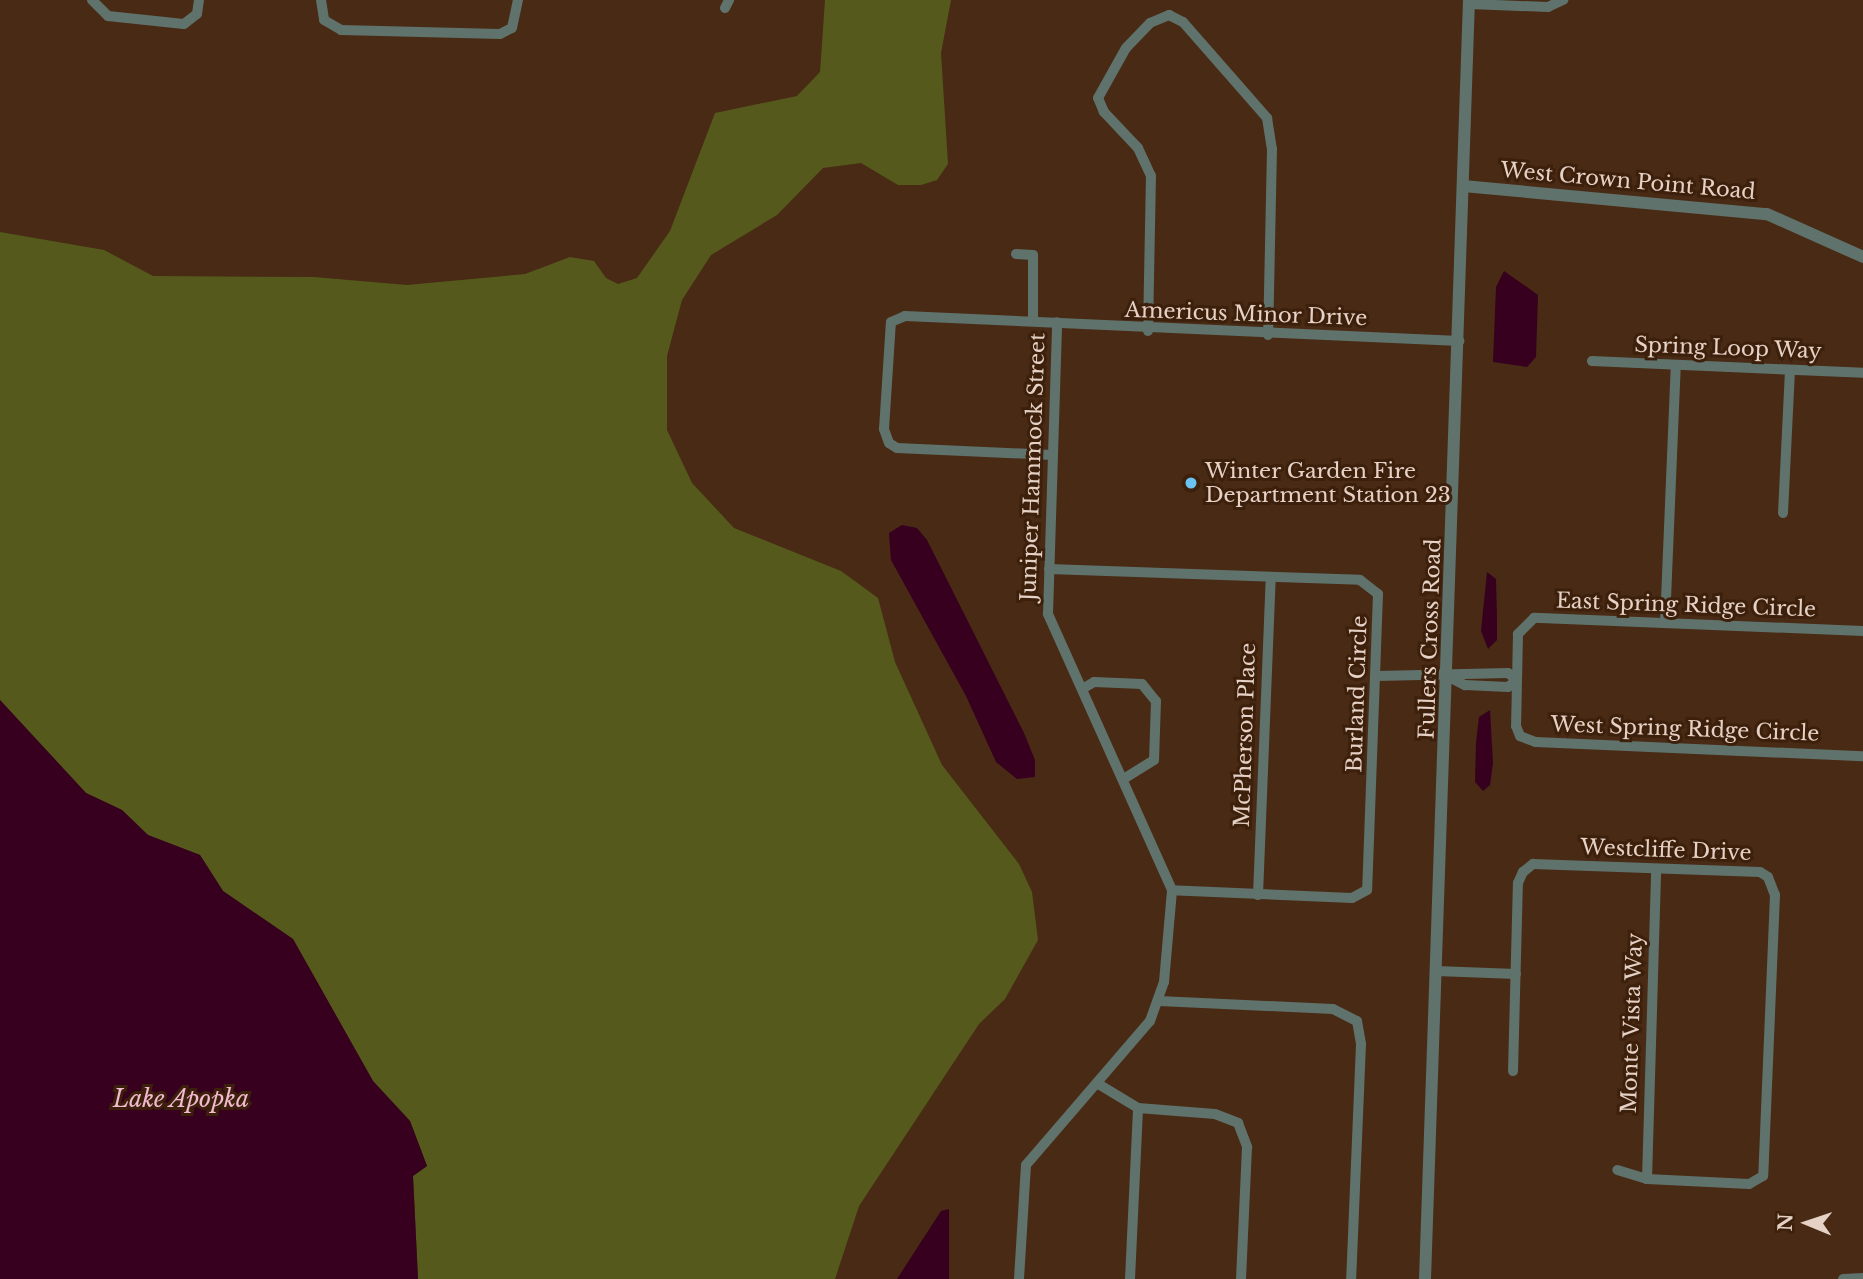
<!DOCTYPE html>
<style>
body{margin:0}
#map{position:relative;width:1863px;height:1279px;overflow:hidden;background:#482a15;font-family:"Libre Baskerville",serif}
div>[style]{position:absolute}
.green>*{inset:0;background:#55591c}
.water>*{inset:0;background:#36001e}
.minor>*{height:10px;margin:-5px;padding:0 5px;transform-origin:5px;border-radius:5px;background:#5f726b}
.tertiary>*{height:12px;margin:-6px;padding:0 6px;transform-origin:6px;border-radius:6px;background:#5f726b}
.dots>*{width:19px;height:19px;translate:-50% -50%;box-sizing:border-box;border:4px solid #3d200b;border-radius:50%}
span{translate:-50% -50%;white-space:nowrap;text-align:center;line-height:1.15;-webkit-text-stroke:6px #3d200b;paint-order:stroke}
.street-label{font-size:21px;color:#e5d1c5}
.poi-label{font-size:21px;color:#e5d1c5}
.left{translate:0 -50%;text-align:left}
.water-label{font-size:23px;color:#f2b9d0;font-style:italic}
.north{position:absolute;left:1772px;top:1188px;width:70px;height:70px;-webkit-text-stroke:5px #3d200b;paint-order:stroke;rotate:272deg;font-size:19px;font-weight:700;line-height:28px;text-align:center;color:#e5d1c5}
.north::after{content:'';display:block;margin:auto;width:24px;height:32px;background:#e5d1c5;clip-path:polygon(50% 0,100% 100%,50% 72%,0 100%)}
</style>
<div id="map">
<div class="green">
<div style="clip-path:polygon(825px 0,951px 0,941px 53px,948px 164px,937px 180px,921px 185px,898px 185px,861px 163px,823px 168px,777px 215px,711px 255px,682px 300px,667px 356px,667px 430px,692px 483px,734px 528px,841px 571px,878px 598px,895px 662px,942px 765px,1019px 864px,1032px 892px,1038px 940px,1005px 999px,979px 1024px,859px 1206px,835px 1279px,418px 1279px,413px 1176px,427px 1166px,410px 1121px,373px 1081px,293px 939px,223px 891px,200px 855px,148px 835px,122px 810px,86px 793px,0 700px,0 232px,104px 250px,153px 276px,314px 277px,407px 285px,525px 274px,570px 257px,594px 261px,606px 278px,618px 284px,637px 278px,670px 231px,715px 113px,797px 96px,820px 72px)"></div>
</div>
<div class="water">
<div style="clip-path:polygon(1504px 271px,1538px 295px,1536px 357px,1527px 367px,1493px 362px,1496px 287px)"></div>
<div style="clip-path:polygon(902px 525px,917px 528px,927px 540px,1024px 733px,1035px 760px,1035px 777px,1017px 779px,996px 762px,966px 696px,891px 560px,889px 533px)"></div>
<div style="clip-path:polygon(1487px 572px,1496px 579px,1497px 619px,1497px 640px,1488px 649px,1481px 631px)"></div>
<div style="clip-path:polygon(0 700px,86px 793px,122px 810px,148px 835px,200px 855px,223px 891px,293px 939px,373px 1081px,410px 1121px,427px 1166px,413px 1176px,418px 1279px,0 1279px)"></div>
<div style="clip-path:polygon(1490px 710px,1493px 763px,1490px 785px,1483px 791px,1475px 782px,1476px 743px,1479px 717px)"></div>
<div style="clip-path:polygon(949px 1209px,949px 1279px,897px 1279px,941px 1211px)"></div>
</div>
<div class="minor">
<div style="left:92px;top:0;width:23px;rotate:45deg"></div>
<div style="left:108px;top:16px;width:76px;rotate:6deg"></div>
<div style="left:184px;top:24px;width:16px;rotate:-38deg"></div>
<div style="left:197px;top:14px;width:14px;rotate:-82deg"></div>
<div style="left:321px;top:0;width:20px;rotate:81deg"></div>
<div style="left:324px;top:20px;width:20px;rotate:30deg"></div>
<div style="left:341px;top:30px;width:159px;rotate:1.4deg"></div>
<div style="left:500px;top:34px;width:13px;rotate:-27deg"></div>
<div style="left:512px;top:28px;width:29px;rotate:-78deg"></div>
<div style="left:1469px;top:4px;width:79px;rotate:2.2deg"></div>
<div style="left:1548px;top:7px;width:17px;rotate:-25deg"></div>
<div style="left:725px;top:8px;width:9px;rotate:-63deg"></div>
<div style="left:1016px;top:254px;width:17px;rotate:3deg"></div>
<div style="left:1033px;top:255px;width:66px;rotate:90deg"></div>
<div style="left:1148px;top:331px;width:155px;rotate:-88.9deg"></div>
<div style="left:1151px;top:176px;width:31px;rotate:-115deg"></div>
<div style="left:1138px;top:148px;width:50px;rotate:-133.4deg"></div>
<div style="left:1104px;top:112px;width:15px;rotate:-113deg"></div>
<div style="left:1098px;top:98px;width:57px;rotate:-60.8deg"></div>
<div style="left:1126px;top:48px;width:35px;rotate:-46deg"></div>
<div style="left:1150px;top:23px;width:21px;rotate:-23deg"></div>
<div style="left:1169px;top:15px;width:16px;rotate:27deg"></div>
<div style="left:1183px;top:22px;width:128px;rotate:48.8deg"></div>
<div style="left:1267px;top:118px;width:31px;rotate:81deg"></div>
<div style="left:1272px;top:149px;width:186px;rotate:91.2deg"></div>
<div style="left:1592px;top:361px;width:271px;rotate:2.5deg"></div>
<div style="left:1052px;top:455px;width:155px;rotate:-177.4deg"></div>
<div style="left:897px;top:448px;width:9px;rotate:-148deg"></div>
<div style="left:889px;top:443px;width:15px;rotate:-110deg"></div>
<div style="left:884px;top:429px;width:107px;rotate:-86.3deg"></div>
<div style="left:891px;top:322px;width:15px;rotate:-23deg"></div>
<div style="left:905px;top:316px;width:555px;rotate:2.58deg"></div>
<div style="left:1783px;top:513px;width:143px;rotate:-87.2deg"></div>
<div style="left:1049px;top:569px;width:311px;rotate:2deg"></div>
<div style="left:1360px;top:580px;width:23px;rotate:38deg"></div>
<div style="left:1378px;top:594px;width:296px;rotate:92.1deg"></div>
<div style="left:1367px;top:890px;width:17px;rotate:152deg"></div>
<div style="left:1352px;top:898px;width:180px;rotate:-177.5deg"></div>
<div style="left:1665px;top:623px;width:258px;rotate:-87.6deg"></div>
<div style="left:1863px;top:631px;width:329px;rotate:-177.7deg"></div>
<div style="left:1534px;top:618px;width:23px;rotate:135deg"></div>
<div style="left:1518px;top:634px;width:92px;rotate:91.2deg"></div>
<div style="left:1516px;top:726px;width:11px;rotate:68deg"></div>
<div style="left:1520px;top:736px;width:17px;rotate:21deg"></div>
<div style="left:1536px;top:742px;width:327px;rotate:2.5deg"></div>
<div style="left:1377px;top:676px;width:131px;rotate:-1.3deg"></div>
<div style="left:1508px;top:673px;width:11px;rotate:38deg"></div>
<div style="left:1449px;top:677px;width:18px;rotate:27deg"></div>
<div style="left:1465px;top:685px;width:43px;rotate:2.7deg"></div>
<div style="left:1508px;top:687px;width:11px;rotate:-38deg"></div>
<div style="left:1082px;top:689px;width:14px;rotate:-30deg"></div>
<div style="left:1094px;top:682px;width:48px;rotate:2.4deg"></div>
<div style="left:1142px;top:684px;width:22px;rotate:51deg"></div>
<div style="left:1156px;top:701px;width:59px;rotate:91.9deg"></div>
<div style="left:1154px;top:760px;width:36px;rotate:148deg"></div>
<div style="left:1258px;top:895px;width:318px;rotate:-87.7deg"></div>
<div style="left:1436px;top:971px;width:80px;rotate:2.1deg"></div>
<div style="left:1159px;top:1001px;width:174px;rotate:2.6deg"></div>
<div style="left:1333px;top:1009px;width:27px;rotate:27deg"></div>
<div style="left:1357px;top:1021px;width:23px;rotate:80deg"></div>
<div style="left:1361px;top:1044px;width:235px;rotate:92.4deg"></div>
<div style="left:1513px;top:1071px;width:188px;rotate:-88.5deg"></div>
<div style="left:1518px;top:883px;width:12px;rotate:-66deg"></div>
<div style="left:1523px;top:872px;width:13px;rotate:-39deg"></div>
<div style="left:1533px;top:864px;width:227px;rotate:2deg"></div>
<div style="left:1760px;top:872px;width:9px;rotate:32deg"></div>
<div style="left:1768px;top:877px;width:19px;rotate:69deg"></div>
<div style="left:1775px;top:895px;width:281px;rotate:92.4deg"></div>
<div style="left:1763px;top:1176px;width:16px;rotate:150deg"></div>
<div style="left:1749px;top:1184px;width:102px;rotate:-177.2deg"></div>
<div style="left:1647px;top:1179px;width:31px;rotate:-163deg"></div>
<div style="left:1100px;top:1085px;width:44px;rotate:31.2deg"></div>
<div style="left:1138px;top:1108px;width:77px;rotate:4.5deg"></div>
<div style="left:1215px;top:1114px;width:25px;rotate:21deg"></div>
<div style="left:1238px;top:1123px;width:26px;rotate:69deg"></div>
<div style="left:1247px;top:1147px;width:132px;rotate:92.6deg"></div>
<div style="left:1647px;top:1179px;width:310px;rotate:-88.3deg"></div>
<div style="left:1019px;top:1279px;width:114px;rotate:-86.5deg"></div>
<div style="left:1026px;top:1165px;width:190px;rotate:-49.3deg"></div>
<div style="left:1150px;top:1021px;width:41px;rotate:-70.3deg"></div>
<div style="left:1164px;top:982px;width:92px;rotate:-85deg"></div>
<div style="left:1172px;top:890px;width:303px;rotate:-114.2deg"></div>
<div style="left:1048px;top:614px;width:292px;rotate:-88.2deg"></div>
<div style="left:1130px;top:1279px;width:171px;rotate:-87.3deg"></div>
<div style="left:1843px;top:1279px;width:20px;rotate:-3deg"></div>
</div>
<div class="tertiary">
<div style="left:1463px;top:186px;width:305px;rotate:5.3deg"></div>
<div style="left:1767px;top:214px;width:105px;rotate:24.1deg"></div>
<div style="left:1425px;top:1279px;width:1280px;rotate:-88.03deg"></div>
</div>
<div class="dots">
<div style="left:1191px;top:483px;background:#6ac3f1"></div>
</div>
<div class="street-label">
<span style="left:1628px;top:181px;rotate:5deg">West Crown Point Road</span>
<span style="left:1246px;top:314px;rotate:2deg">Americus Minor Drive</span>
<span style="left:1728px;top:348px;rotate:2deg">Spring Loop Way</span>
<span style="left:1033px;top:467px;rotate:-88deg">Juniper Hammock Street</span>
<span style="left:1686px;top:605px;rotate:2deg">East Spring Ridge Circle</span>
<span style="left:1430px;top:639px;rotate:-88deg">Fullers Cross Road</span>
<span style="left:1357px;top:694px;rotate:-88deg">Burland Circle</span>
<span style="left:1685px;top:729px;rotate:2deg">West Spring Ridge Circle</span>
<span style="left:1245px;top:735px;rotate:-88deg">McPherson Place</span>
<span style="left:1666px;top:850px;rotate:2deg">Westcliffe Drive</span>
<span style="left:1632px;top:1023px;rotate:-88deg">Monte Vista Way</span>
</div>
<div class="poi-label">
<span class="left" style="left:1205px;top:483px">Winter Garden Fire<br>Department Station 23</span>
</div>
<div class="water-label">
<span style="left:181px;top:1099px">Lake Apopka</span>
</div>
<div class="north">N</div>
</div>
